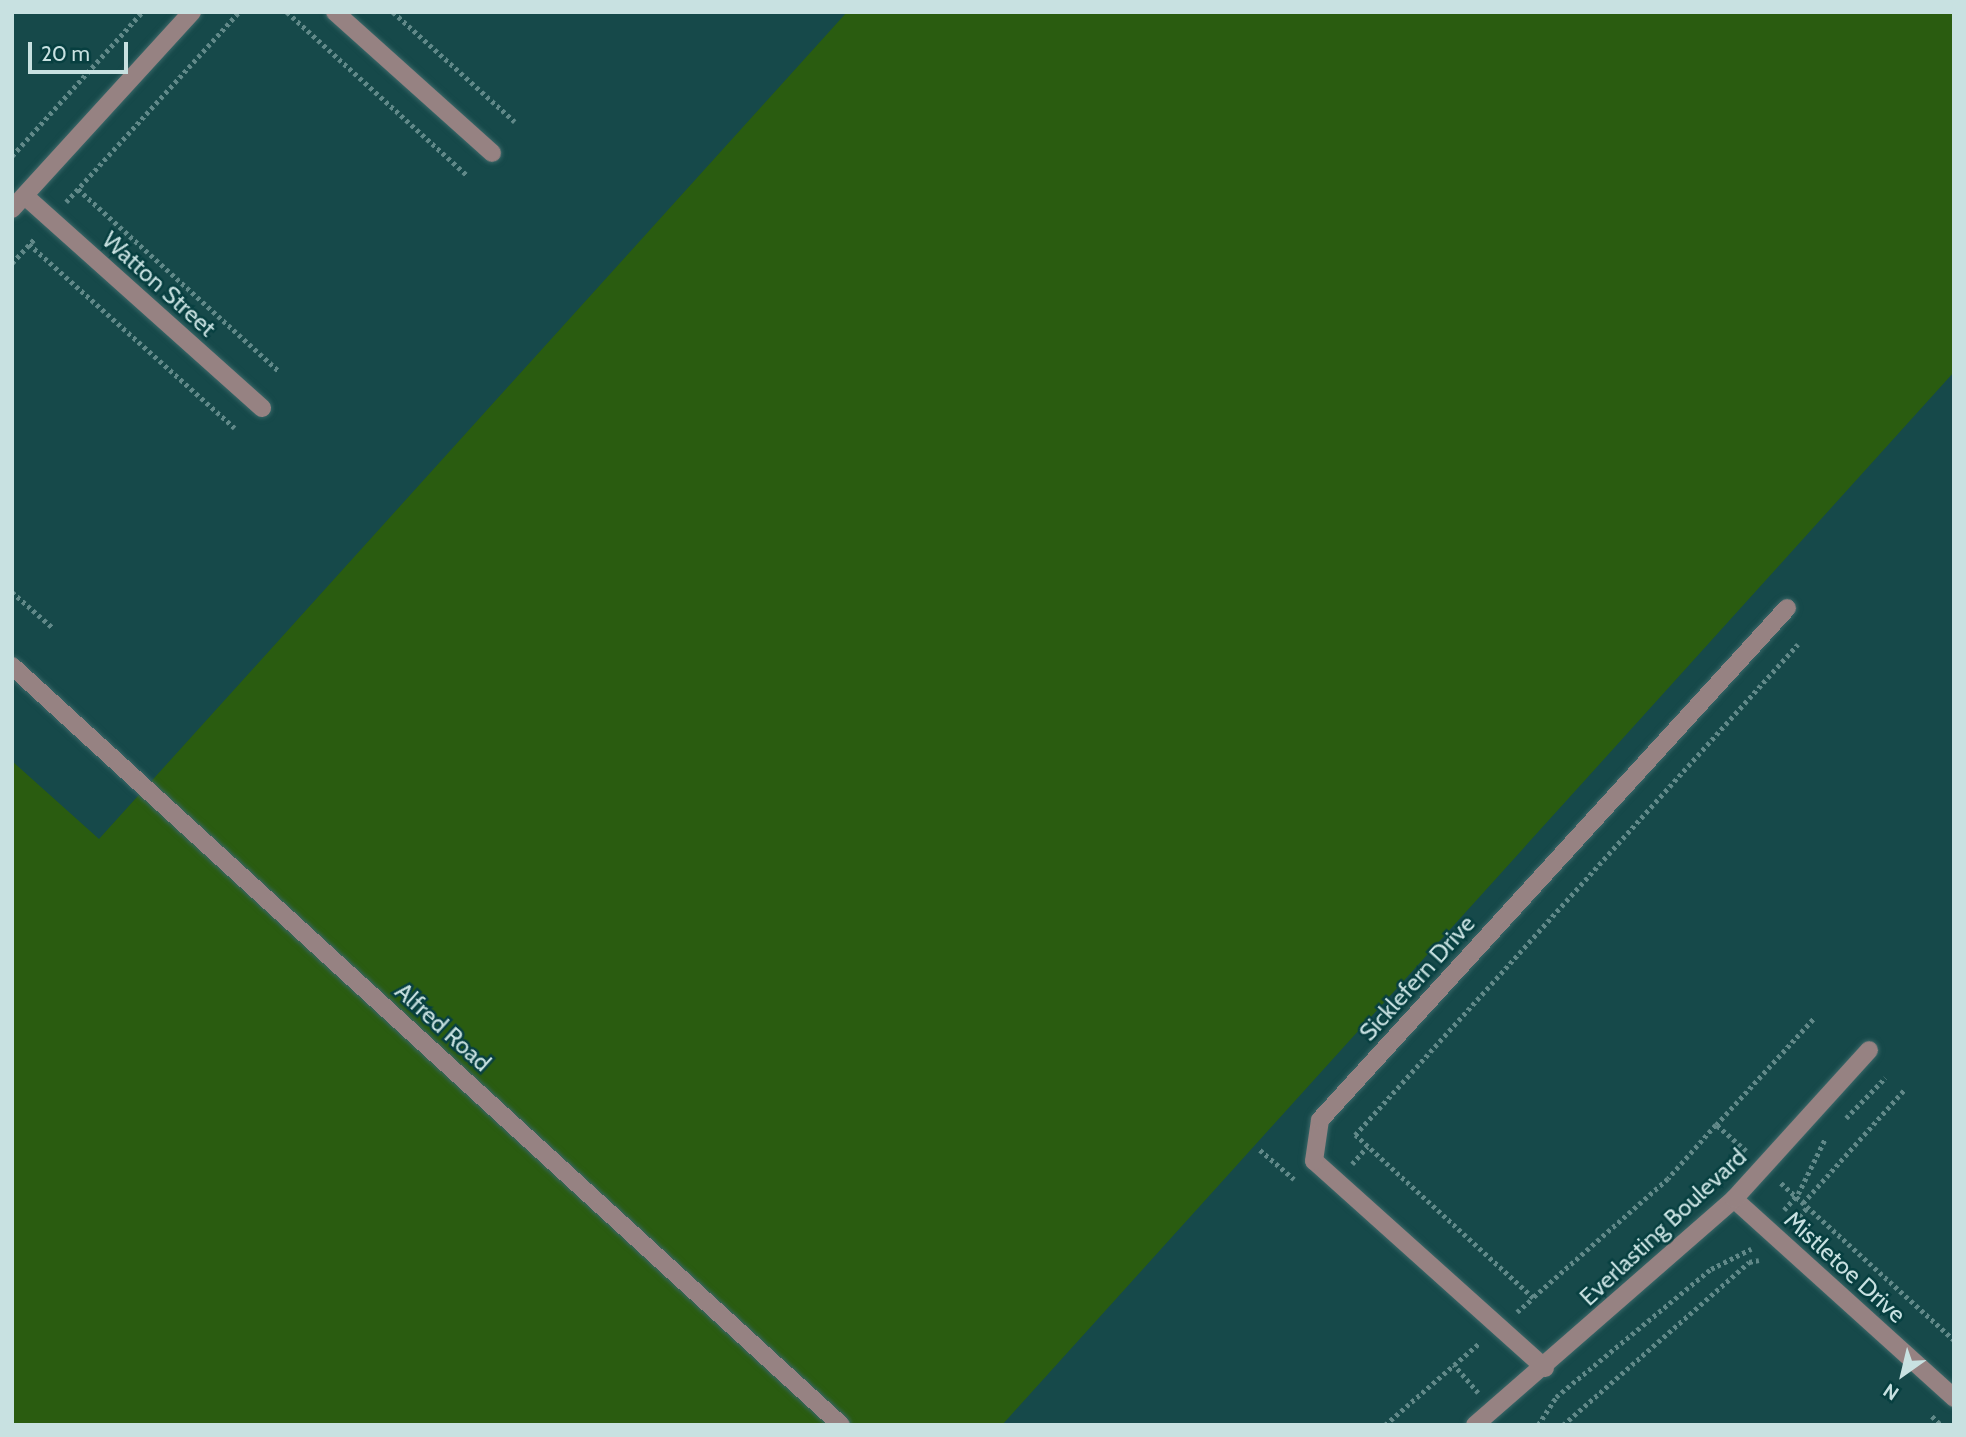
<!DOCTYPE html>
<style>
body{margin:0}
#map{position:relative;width:1966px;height:1437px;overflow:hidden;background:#16494a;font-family:Cabin,sans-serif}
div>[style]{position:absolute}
.green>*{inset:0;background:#2a5c10}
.path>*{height:4.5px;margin-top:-2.25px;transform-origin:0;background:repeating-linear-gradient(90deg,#618989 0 3.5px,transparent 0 7px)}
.roads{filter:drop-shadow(0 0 2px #3a6768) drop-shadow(0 0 2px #3a6768)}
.minor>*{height:18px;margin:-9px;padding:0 9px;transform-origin:9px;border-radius:9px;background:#968282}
span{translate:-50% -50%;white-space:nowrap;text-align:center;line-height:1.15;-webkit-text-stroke:5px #073f40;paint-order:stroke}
.street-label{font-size:24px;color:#c8e1e1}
.frame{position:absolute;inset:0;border:14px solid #c8e1e1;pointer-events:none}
.north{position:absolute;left:1868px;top:1339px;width:70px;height:70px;-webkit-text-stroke:5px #073f40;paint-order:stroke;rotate:214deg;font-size:19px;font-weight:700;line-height:28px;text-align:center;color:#c8e1e1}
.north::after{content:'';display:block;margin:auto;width:24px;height:32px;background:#c8e1e1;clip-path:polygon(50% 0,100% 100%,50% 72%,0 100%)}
.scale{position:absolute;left:28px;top:42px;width:100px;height:32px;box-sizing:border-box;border:4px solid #c8e1e1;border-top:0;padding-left:9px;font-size:21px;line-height:24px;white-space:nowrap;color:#c8e1e1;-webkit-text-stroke:5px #073f40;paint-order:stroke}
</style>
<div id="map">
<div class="green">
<div style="clip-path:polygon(847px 12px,1954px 12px,1954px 372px,1002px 1425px,12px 1425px,12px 761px,99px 839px)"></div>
</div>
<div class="path">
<div style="left:287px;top:12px;width:243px;rotate:42.2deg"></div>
<div style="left:393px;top:12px;width:164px;rotate:42deg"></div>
<div style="left:12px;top:156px;width:194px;rotate:-47.9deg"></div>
<div style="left:78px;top:189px;width:271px;rotate:42.2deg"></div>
<div style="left:66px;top:202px;width:257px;rotate:-47.7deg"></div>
<div style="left:29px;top:244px;width:276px;rotate:41.8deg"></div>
<div style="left:12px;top:263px;width:34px;rotate:-47deg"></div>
<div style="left:12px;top:592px;width:55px;rotate:41.3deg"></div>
<div style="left:1846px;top:1118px;width:56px;rotate:-45.7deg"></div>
<div style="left:1716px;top:1125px;width:72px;rotate:131.6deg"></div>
<div style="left:1668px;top:1179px;width:180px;rotate:138.6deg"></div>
<div style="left:1533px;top:1298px;width:241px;rotate:-137.5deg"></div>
<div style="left:1355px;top:1135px;width:661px;rotate:-47.94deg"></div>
<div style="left:1260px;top:1150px;width:45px;rotate:40.5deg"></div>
<div style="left:1746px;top:1151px;width:40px;rotate:-139deg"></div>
<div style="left:1716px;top:1125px;width:145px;rotate:-47.5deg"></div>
<div style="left:1352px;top:1164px;width:23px;rotate:-49deg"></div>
<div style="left:1781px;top:1183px;width:234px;rotate:42.2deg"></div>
<div style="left:1803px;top:1203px;width:153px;rotate:-48.2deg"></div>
<div style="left:1784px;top:1210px;width:21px;rotate:-49deg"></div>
<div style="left:1798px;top:1194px;width:61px;rotate:-63.9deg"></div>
<div style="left:1794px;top:1221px;width:20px;rotate:-45deg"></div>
<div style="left:1517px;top:1312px;width:21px;rotate:-41deg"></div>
<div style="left:1478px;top:1393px;width:37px;rotate:-131deg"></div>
<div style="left:1454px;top:1365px;width:33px;rotate:-41deg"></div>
<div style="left:1932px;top:1416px;width:13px;rotate:45deg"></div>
<div style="left:1385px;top:1425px;width:91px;rotate:-41deg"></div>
<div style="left:1538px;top:1425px;width:33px;rotate:-57deg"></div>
<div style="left:1556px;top:1397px;width:201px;rotate:-39.6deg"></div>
<div style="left:1711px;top:1269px;width:45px;rotate:-26.6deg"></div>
<div style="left:1563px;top:1425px;width:247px;rotate:-41.2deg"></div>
<div style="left:1749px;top:1262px;width:10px;rotate:-11deg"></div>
</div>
<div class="roads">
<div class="minor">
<div style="left:335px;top:12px;width:211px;rotate:41.9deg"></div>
<div style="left:25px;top:196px;width:318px;rotate:41.8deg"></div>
<div style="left:12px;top:209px;width:267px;rotate:-47.6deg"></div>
<div style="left:12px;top:666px;width:1124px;rotate:42.48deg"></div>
<div style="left:1734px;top:1199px;width:297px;rotate:42.1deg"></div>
<div style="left:1545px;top:1368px;width:310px;rotate:-138.1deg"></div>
<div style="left:1314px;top:1161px;width:41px;rotate:-81.7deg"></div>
<div style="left:1320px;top:1120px;width:693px;rotate:-47.63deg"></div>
<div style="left:1475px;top:1425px;width:344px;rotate:-41.1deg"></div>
<div style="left:1734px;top:1199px;width:201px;rotate:-47.8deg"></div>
</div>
</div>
<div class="street-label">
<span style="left:159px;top:284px;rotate:42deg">Watton Street</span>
<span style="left:1417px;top:978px;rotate:-48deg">Sicklefern Drive</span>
<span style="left:443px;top:1027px;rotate:42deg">Alfred Road</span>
<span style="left:1663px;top:1227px;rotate:-43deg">Everlasting Boulevard</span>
<span style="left:1845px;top:1267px;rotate:42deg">Mistletoe Drive</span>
</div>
<div class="frame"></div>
<div class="north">N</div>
<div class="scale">20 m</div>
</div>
